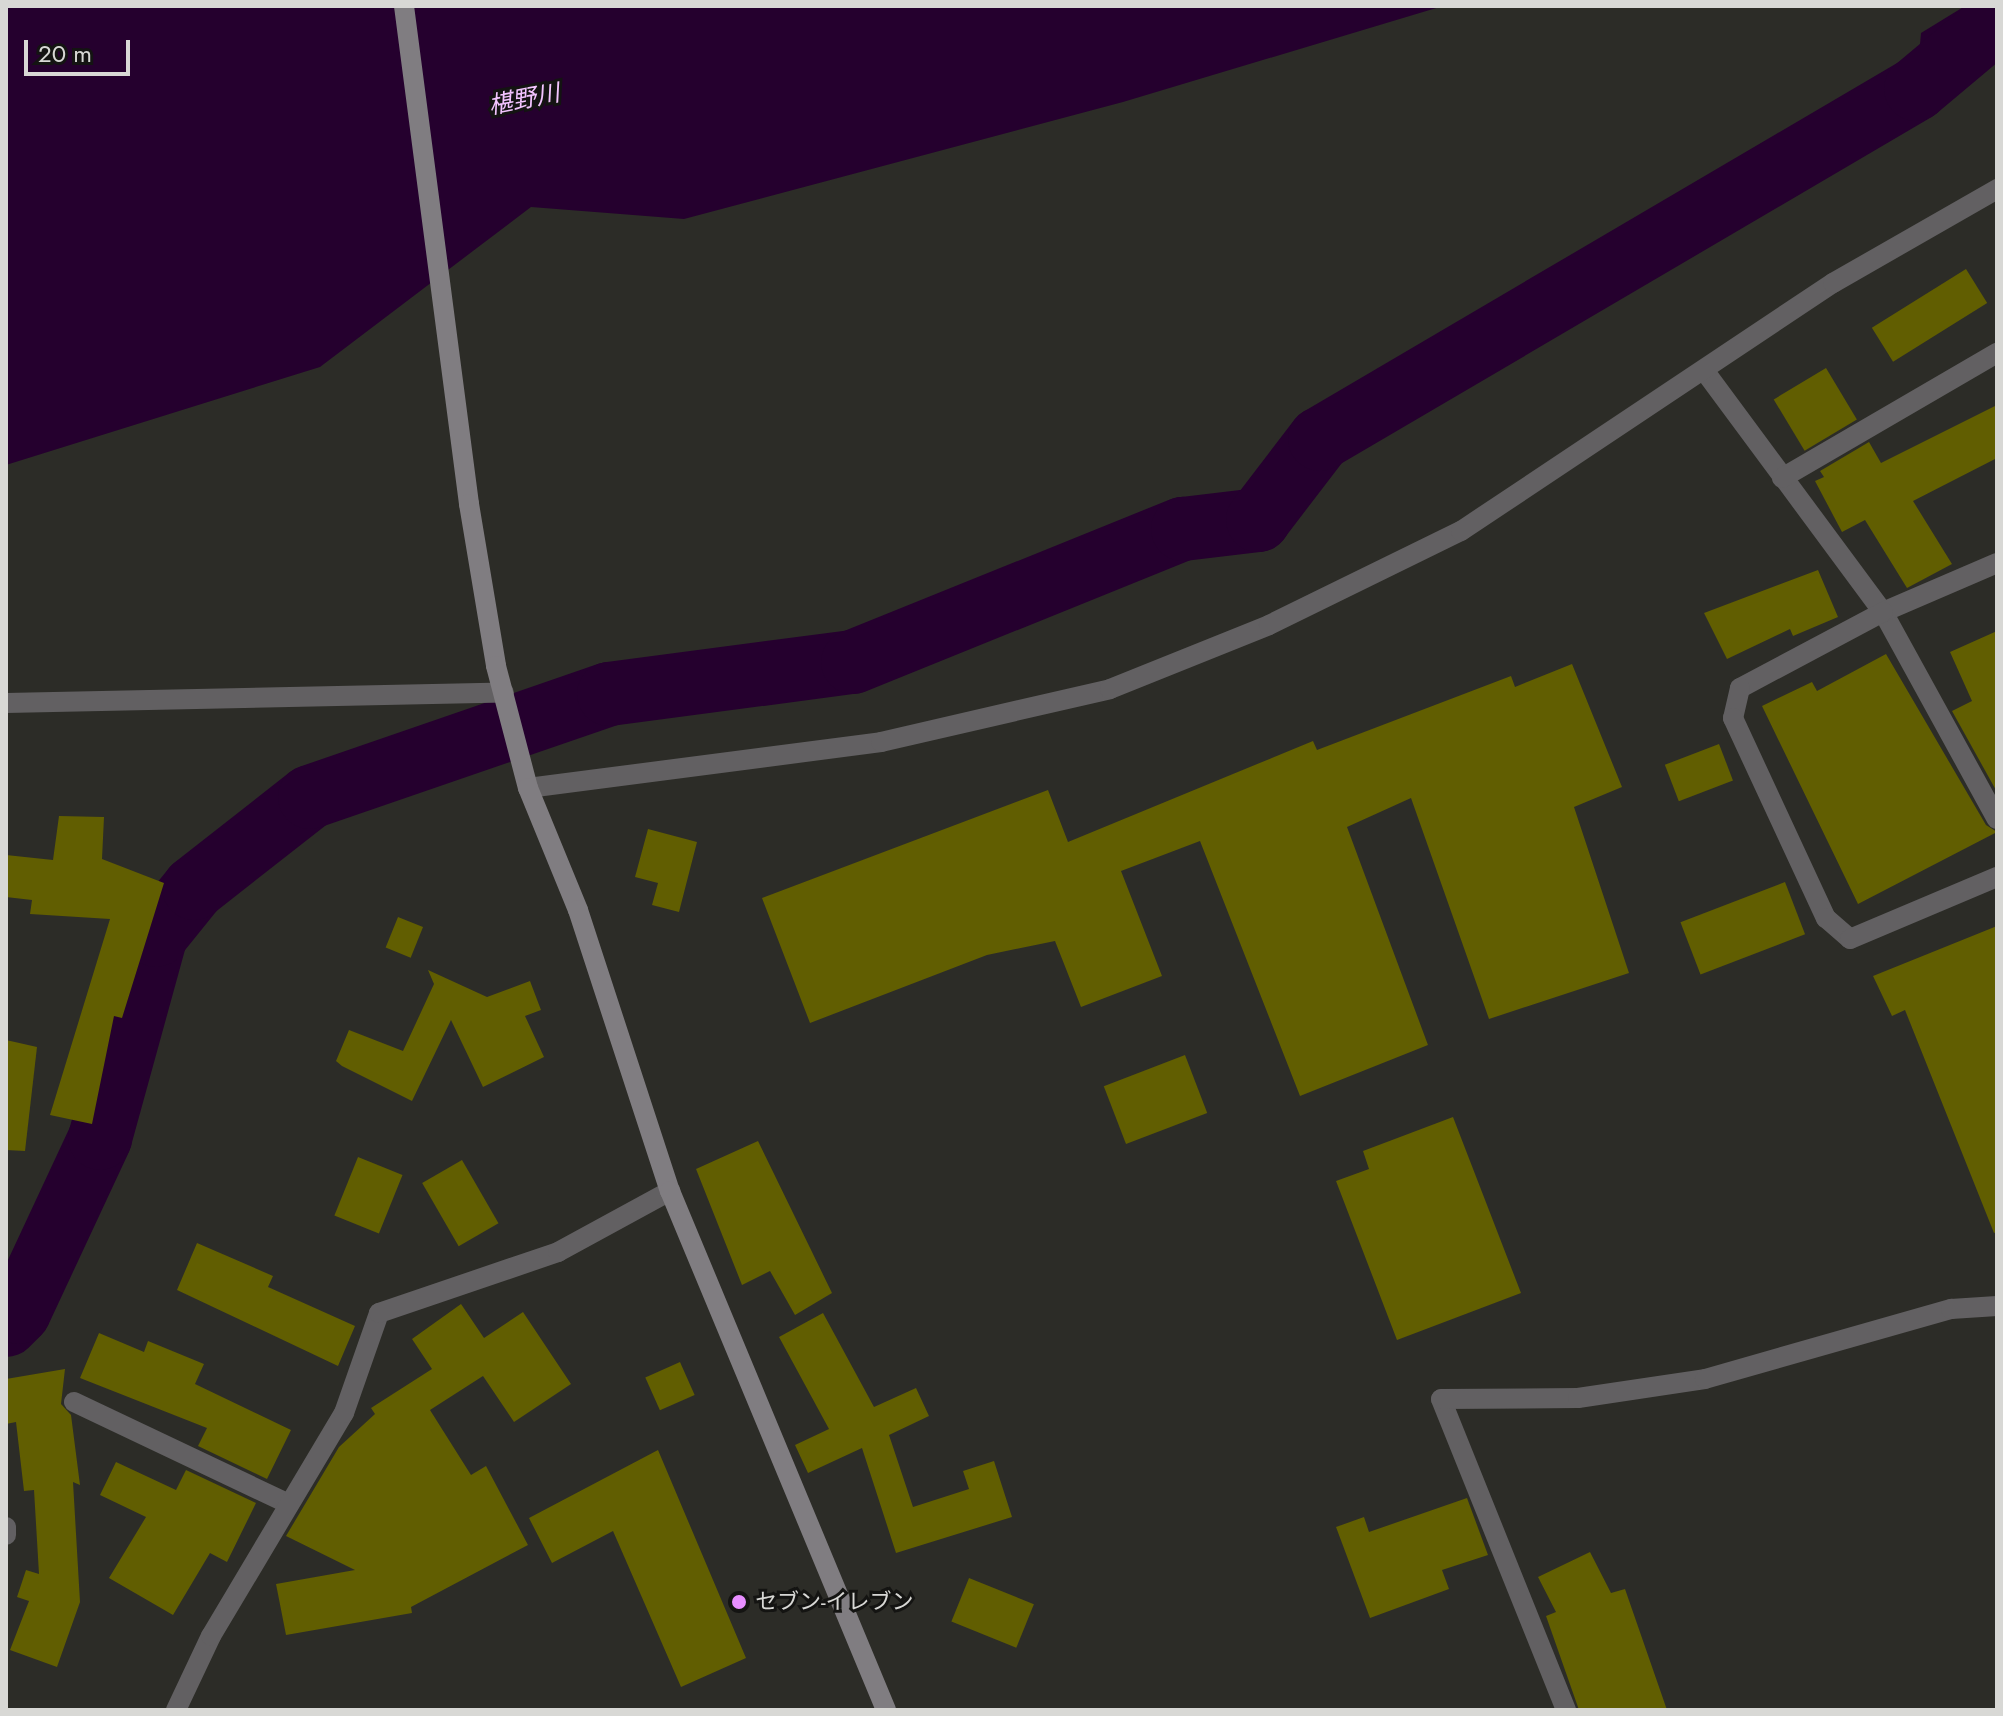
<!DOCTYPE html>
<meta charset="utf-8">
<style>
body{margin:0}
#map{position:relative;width:2003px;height:1716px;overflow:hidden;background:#2c2c27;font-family:Jost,"Noto Sans JP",sans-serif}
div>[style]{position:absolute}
.water>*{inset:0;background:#25002e}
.river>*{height:64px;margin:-32px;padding:0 32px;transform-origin:32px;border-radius:32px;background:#25002e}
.building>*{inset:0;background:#615e01;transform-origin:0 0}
.street>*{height:20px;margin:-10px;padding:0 10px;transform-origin:10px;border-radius:10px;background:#626062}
.secondary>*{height:20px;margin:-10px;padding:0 10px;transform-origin:10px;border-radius:10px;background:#807d81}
.dots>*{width:22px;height:22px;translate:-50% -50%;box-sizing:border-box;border:4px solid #141412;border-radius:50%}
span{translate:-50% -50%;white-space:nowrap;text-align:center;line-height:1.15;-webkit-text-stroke:6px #141412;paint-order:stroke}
.poi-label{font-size:22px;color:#d8d8d5}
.left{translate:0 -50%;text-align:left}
.water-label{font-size:24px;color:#f3c4ff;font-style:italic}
.frame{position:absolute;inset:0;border:8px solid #d8d8d5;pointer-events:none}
.scale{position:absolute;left:24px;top:40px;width:106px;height:36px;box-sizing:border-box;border:4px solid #d8d8d5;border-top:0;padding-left:10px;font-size:24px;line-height:28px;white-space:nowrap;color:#d8d8d5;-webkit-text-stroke:6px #141412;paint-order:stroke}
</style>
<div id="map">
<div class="water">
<div style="clip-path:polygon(6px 6px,1443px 6px,1123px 102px,684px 219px,531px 207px,320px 367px,6px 465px)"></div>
<div style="clip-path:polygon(1965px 6px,1997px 6px,1997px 53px,1953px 79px,1916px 89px,1921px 33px)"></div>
</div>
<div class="river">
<div style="left:6px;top:1325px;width:18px;rotate:-45deg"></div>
<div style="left:19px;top:1312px;width:192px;rotate:-65deg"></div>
<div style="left:100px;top:1138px;width:211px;rotate:-74.6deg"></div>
<div style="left:156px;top:935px;width:60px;rotate:-51deg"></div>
<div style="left:194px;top:888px;width:147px;rotate:-38.1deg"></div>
<div style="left:310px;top:797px;width:316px;rotate:-19deg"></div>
<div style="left:609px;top:694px;width:246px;rotate:-7.5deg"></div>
<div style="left:853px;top:662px;width:356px;rotate:-22deg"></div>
<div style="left:1183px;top:529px;width:76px;rotate:-6.8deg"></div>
<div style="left:1258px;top:520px;width:102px;rotate:-52.6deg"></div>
<div style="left:1320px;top:439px;width:691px;rotate:-30.42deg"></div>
<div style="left:1916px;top:89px;width:106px;rotate:-40deg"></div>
</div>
<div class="building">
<div style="left:1966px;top:269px;width:40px;height:111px;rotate:58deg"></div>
<div style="left:1826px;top:368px;width:60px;height:61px;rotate:59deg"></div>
<div style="clip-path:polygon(1997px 405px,1997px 458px,1913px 501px,1952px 564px,1907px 588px,1865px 520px,1842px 532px,1815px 481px,1824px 477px,1820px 471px,1869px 442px,1881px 463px)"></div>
<div style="clip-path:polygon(1818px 570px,1838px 617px,1793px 636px,1790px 629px,1727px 659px,1704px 613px)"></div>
<div style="clip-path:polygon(1997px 631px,1997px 792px,1952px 711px,1972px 701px,1950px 652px)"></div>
<div style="clip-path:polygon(1886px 654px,1986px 825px,1997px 832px,1858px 904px,1762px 706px,1812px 682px,1817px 691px)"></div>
<div style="clip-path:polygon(1572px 664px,1622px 787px,1574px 807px,1629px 973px,1489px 1019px,1411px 798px,1347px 827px,1428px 1045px,1300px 1096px,1200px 841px,1121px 871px,1162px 976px,1081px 1007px,1055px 941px,987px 955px,810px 1023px,762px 898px,1048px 790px,1068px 842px,1313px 741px,1317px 750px,1511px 676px,1515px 687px)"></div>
<div style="left:1719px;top:744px;width:39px;height:58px;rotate:69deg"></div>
<div style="clip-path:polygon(59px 816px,104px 817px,102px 859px,164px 883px,122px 1018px,114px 1016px,92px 1124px,50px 1115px,110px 919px,30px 914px,32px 900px,6px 897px,6px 855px,53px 860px)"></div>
<div style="clip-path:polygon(648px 829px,697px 842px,679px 912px,652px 905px,658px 883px,635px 877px)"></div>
<div style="left:1785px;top:882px;width:56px;height:112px;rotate:69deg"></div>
<div style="left:398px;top:917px;width:27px;height:33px;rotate:22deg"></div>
<div style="clip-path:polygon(1997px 926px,1997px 1232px,1994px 1233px,1905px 1010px,1892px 1016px,1873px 976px)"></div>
<div style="clip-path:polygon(428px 970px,487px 997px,530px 981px,541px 1010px,525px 1016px,544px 1057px,483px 1087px,451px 1020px,412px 1101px,342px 1066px,336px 1061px,349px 1030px,403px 1051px,434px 984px)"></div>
<div style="clip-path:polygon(6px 1040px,37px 1047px,25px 1151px,6px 1150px)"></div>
<div style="left:1185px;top:1055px;width:62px;height:87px;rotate:69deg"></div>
<div style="clip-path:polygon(1453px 1117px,1521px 1293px,1397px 1340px,1336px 1181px,1369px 1169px,1363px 1151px)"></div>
<div style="clip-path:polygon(758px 1141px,832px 1293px,795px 1315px,770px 1271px,742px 1285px,696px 1169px)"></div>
<div style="left:358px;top:1157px;width:48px;height:63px;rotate:22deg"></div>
<div style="left:462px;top:1160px;width:73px;height:46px;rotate:60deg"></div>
<div style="clip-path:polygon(197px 1243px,273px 1276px,268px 1287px,355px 1326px,338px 1366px,177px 1290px)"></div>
<div style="clip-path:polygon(461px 1304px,484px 1338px,523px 1312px,571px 1384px,514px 1422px,483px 1376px,430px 1410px,471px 1475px,486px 1466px,528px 1545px,411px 1607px,412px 1613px,286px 1635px,276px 1584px,355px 1570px,286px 1536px,339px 1447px,375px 1414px,371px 1408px,432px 1369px,412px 1339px)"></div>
<div style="clip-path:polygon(823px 1313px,874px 1407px,916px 1388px,929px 1416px,889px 1435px,913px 1507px,969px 1489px,963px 1471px,994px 1461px,1012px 1517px,896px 1553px,862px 1448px,808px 1473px,795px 1445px,829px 1429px,779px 1337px)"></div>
<div style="clip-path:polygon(99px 1333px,144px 1352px,148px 1341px,204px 1364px,195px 1384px,291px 1430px,267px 1479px,198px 1446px,207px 1428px,80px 1378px)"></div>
<div style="left:680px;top:1362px;width:36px;height:38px;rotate:66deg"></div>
<div style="clip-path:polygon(65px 1369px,61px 1404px,71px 1415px,80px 1485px,73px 1482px,80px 1602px,57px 1667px,10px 1650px,29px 1601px,17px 1597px,26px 1570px,39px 1574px,34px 1490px,24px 1491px,16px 1422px,6px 1424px,6px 1379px)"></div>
<div style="clip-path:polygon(658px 1450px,746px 1658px,681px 1687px,613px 1531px,552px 1563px,529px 1518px)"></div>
<div style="clip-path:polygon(116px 1462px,176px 1490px,186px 1470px,256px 1503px,227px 1562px,210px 1553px,173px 1615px,109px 1578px,146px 1517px,100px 1495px)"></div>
<div style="clip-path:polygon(1467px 1498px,1488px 1555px,1442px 1570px,1449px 1589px,1370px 1618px,1336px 1527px,1364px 1517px,1369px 1532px)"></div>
<div style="clip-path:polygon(1590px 1552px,1611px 1593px,1625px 1589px,1667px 1710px,1579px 1710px,1546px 1616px,1556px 1612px,1538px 1577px)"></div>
<div style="left:969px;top:1578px;width:70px;height:47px;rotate:22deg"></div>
</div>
<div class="street">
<div style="left:1706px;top:373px;width:297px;rotate:53.5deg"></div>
<div style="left:1883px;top:612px;width:236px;rotate:61.2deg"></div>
<div style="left:1782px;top:478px;width:249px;rotate:-30.2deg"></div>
<div style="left:1997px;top:563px;width:124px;rotate:156.7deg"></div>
<div style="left:1883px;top:612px;width:162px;rotate:152deg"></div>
<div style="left:1740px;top:688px;width:31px;rotate:103deg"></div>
<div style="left:1733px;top:718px;width:221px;rotate:65.1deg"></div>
<div style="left:1826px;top:918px;width:32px;rotate:41deg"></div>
<div style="left:1850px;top:939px;width:160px;rotate:-22.9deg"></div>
<div style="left:6px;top:703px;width:498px;rotate:-1.2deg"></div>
<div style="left:528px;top:788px;width:356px;rotate:-7.4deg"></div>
<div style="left:881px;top:742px;width:235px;rotate:-13deg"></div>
<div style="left:1110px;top:689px;width:171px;rotate:-21.9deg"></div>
<div style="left:1269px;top:625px;width:214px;rotate:-26.1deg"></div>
<div style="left:1461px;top:531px;width:447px;rotate:-33.7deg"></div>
<div style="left:1833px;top:283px;width:189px;rotate:-29.8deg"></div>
<div style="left:74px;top:1402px;width:238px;rotate:25.4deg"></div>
<div style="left:6px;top:1527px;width:8px;rotate:90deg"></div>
<div style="left:176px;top:1710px;width:82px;rotate:-64.7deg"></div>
<div style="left:211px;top:1636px;width:260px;rotate:-59.2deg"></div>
<div style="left:344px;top:1413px;width:106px;rotate:-70.7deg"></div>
<div style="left:379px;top:1313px;width:189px;rotate:-18.8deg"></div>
<div style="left:558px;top:1252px;width:128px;rotate:-28.6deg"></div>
<div style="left:1566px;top:1710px;width:335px;rotate:-111.9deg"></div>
<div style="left:1441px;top:1399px;width:137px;rotate:-0.4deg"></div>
<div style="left:1578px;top:1398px;width:128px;rotate:-8.5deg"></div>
<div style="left:1705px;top:1379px;width:256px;rotate:-15.9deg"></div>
<div style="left:1951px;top:1309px;width:46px;rotate:-3.7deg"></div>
</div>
<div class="secondary">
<div style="left:404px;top:6px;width:502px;rotate:82.56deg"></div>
<div style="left:469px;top:504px;width:164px;rotate:80.5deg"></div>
<div style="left:496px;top:666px;width:126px;rotate:75.3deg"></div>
<div style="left:528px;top:788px;width:132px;rotate:67.7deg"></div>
<div style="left:578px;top:910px;width:296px;rotate:71.9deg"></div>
<div style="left:670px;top:1191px;width:562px;rotate:67.4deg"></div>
</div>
<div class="dots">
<div style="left:739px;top:1602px;background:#e88eff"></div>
</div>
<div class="poi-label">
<span class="left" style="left:755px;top:1602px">セブン-イレブン</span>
</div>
<div class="water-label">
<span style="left:524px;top:99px;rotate:-11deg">椹野川</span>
</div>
<div class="frame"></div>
<div class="scale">20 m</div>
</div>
